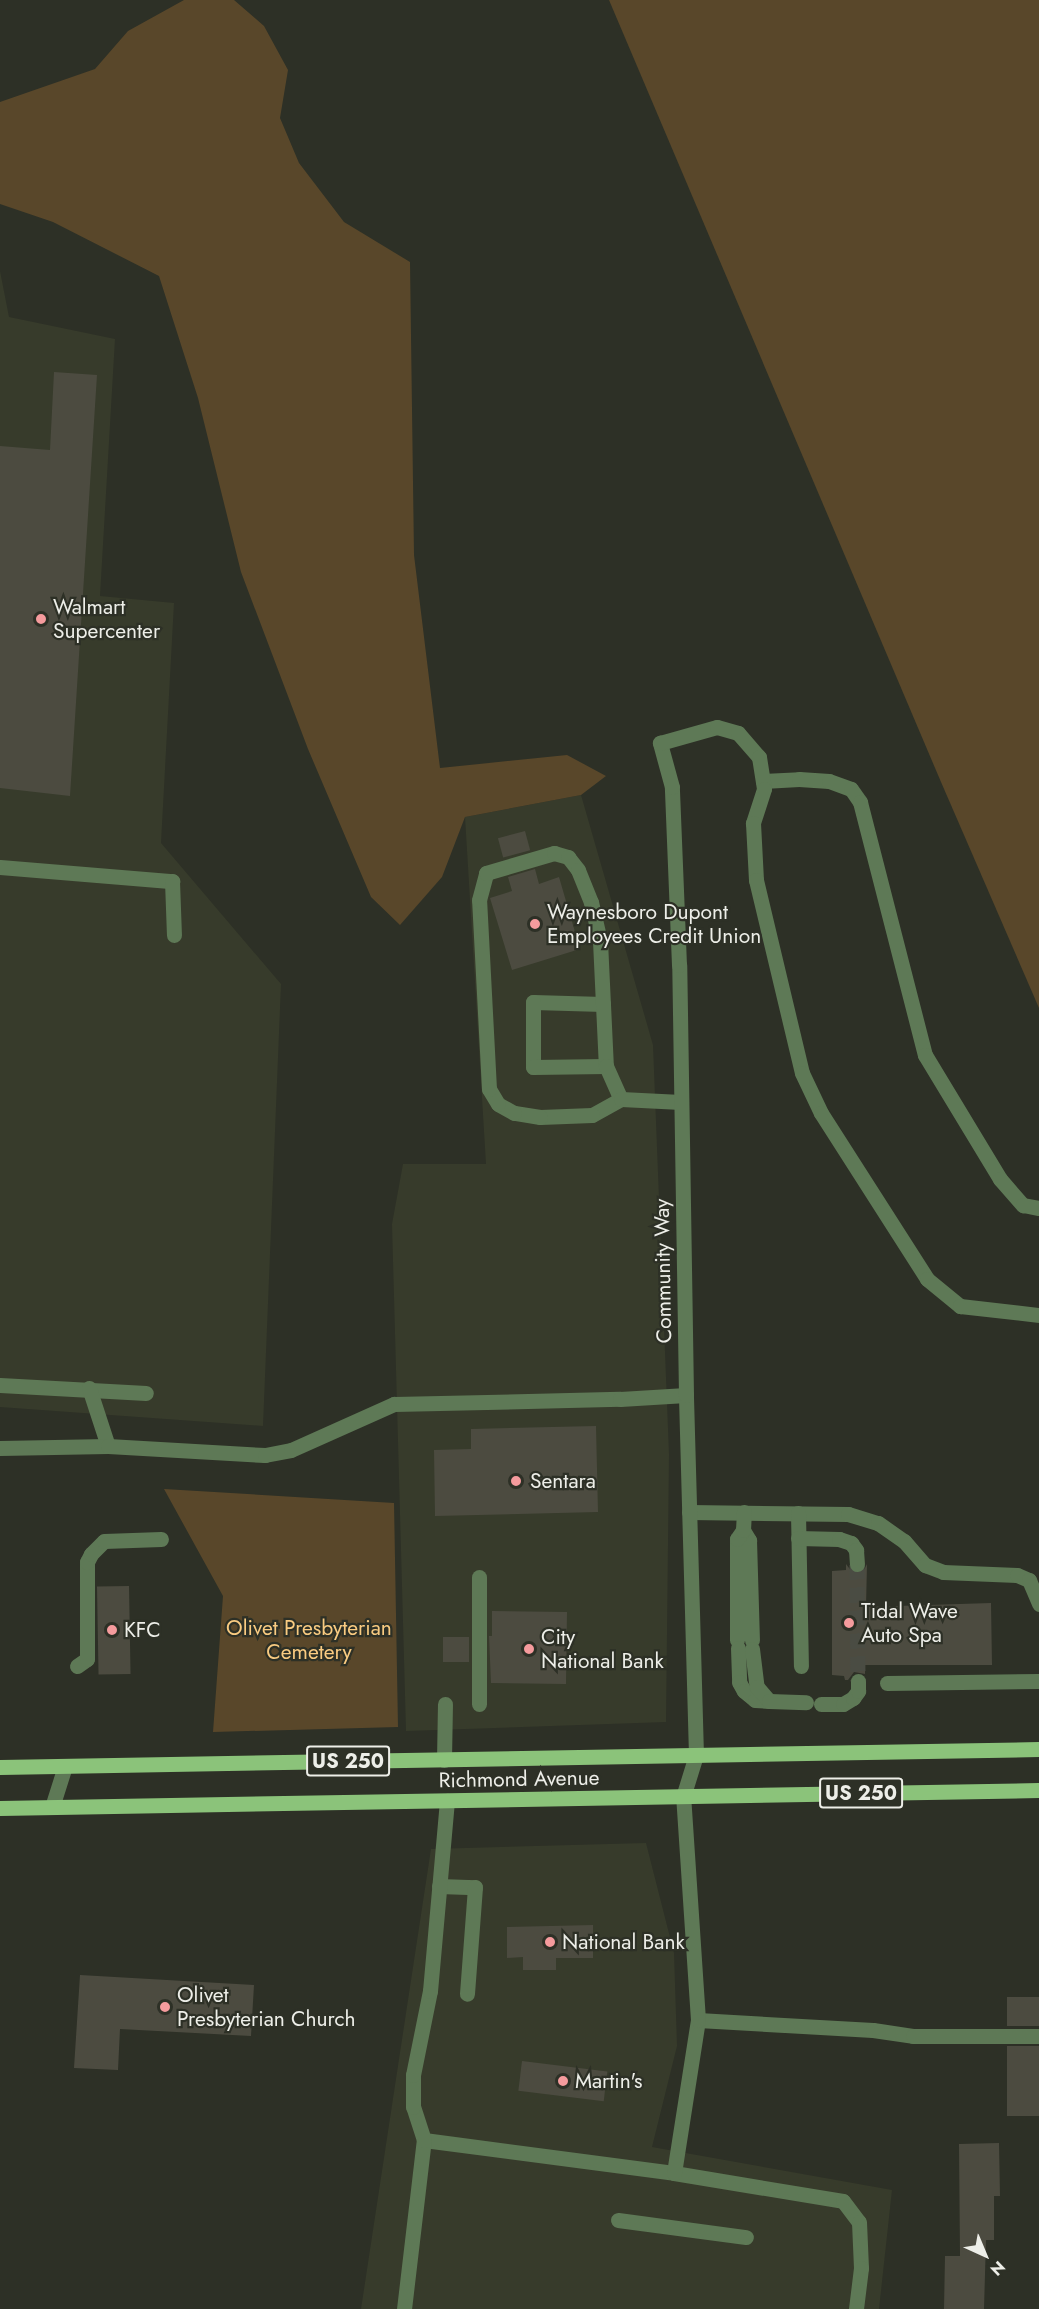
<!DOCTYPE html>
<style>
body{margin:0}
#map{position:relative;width:1039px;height:2309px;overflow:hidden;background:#2d3026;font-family:Jost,sans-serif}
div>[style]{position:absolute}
.built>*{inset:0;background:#373b2b}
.green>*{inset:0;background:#59472a}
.building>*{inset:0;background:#4c4b40;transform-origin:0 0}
.minor-tunnel>*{height:15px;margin-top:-7.5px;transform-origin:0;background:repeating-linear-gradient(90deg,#4a4c43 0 15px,transparent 0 23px)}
.minor>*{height:15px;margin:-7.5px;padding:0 7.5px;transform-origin:7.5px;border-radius:7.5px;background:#5e7956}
.major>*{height:15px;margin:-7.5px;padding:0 7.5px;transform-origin:7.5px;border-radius:7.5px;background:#8bc37a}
.dots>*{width:16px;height:16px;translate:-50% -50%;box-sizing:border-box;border:3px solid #2d3026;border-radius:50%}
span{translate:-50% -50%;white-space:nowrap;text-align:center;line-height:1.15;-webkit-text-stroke:4.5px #2d3026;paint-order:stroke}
.shield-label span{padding:2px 4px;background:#2d3026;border:2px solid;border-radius:4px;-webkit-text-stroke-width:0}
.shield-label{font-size:20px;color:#edeee8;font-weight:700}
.poi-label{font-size:21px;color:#edeee8}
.left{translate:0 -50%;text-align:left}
.street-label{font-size:21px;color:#edeee8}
.park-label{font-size:21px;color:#f9cb81}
.north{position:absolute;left:955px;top:2225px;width:60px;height:60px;-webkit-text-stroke:4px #2d3026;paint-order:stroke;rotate:136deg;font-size:16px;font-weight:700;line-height:24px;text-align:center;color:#edeee8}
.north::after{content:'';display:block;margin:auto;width:21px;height:27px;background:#edeee8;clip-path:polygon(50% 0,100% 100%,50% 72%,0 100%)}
</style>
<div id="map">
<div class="built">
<div style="clip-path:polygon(0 271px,9px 317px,115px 339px,100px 596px,174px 603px,161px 843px,281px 984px,263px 1426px,0 1407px)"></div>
<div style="clip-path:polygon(581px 795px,653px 1045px,669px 1454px,666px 1722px,406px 1731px,392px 1224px,403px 1164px,486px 1164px,465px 817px)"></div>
<div style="clip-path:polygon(646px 1843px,674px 1953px,677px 2046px,652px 2147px,892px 2190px,879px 2309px,361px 2309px,431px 1849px)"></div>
</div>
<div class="green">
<div style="clip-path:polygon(184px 0,234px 0,264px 26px,288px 70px,280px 118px,299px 163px,344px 222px,410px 262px,414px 555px,440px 768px,567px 755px,606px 776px,581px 795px,465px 817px,442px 877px,400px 925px,371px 897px,308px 749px,241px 572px,198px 398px,159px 276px,53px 222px,0 204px,0 102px,95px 69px,128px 31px)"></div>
<div style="clip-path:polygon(609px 0,1039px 0,1039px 1008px,941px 782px)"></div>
<div style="clip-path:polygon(164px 1489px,394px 1503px,398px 1727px,213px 1732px,223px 1596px)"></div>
</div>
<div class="building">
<div style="clip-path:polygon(54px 372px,97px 375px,70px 796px,0 788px,0 446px,50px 450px)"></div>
<div style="left:525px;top:831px;width:20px;height:28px;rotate:75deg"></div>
<div style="clip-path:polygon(535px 869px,539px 884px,559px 877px,580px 949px,512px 970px,490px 898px,512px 891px,508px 877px)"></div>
<div style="clip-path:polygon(596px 1426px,598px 1512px,435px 1516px,434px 1450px,471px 1449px,471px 1429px)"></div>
<div style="clip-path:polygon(846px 1564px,852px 1572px,857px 1574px,863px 1572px,867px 1564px,866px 1607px,991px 1603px,992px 1665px,865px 1665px,865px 1674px,854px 1672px,848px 1680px,845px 1680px,844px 1676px,832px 1675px,832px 1571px,846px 1570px)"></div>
<div style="left:129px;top:1586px;width:88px;height:32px;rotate:89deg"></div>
<div style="clip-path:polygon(492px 1611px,567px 1612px,566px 1684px,491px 1683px,489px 1636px,492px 1636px)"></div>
<div style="left:443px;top:1637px;width:26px;height:25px"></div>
<div style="clip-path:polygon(593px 1925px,593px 1958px,556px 1958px,556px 1970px,523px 1970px,523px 1957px,507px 1958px,507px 1927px)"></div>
<div style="clip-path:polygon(80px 1975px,254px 1985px,251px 2036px,120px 2029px,118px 2070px,74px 2068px)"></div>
<div style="left:1007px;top:1997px;width:32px;height:29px"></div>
<div style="left:1007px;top:2046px;width:32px;height:70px"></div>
<div style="left:522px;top:2061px;width:86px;height:30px;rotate:7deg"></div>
<div style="clip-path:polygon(999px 2143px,1000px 2196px,994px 2196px,994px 2240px,986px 2240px,984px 2309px,944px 2309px,945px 2256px,960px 2256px,959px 2144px)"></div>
</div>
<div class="minor-tunnel">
<div style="left:857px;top:1564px;width:117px;rotate:89.5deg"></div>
</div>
<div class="minor">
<div style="left:763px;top:781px;width:36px;rotate:-3deg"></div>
<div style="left:799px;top:779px;width:30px;rotate:4deg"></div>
<div style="left:829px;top:781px;width:23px;rotate:20deg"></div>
<div style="left:851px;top:789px;width:16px;rotate:55deg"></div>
<div style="left:860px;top:802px;width:261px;rotate:75.6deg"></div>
<div style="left:925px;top:1055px;width:145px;rotate:58.8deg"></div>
<div style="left:1000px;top:1179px;width:35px;rotate:49deg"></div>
<div style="left:1023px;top:1205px;width:16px;rotate:11deg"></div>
<div style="left:0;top:867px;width:173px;rotate:4.7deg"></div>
<div style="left:172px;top:881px;width:54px;rotate:87.9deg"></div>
<div style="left:603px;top:1004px;width:70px;rotate:-178.4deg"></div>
<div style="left:533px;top:1002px;width:65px;rotate:90deg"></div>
<div style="left:533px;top:1067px;width:73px;rotate:-0.8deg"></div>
<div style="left:621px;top:1099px;width:33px;rotate:151deg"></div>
<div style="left:592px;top:1115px;width:52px;rotate:177.8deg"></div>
<div style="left:540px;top:1117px;width:26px;rotate:-171deg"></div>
<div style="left:514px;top:1113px;width:18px;rotate:-151deg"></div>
<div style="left:498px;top:1104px;width:17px;rotate:-121deg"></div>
<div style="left:489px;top:1089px;width:189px;rotate:-93deg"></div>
<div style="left:479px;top:900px;width:28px;rotate:-75deg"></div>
<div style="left:486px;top:873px;width:71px;rotate:-16.4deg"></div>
<div style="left:554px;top:853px;width:15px;rotate:16deg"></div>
<div style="left:568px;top:857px;width:16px;rotate:52deg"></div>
<div style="left:578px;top:870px;width:35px;rotate:68deg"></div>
<div style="left:591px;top:902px;width:40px;rotate:77deg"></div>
<div style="left:600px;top:941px;width:125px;rotate:87.3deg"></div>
<div style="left:606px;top:1066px;width:36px;rotate:66deg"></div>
<div style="left:621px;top:1099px;width:60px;rotate:2.9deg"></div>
<div style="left:0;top:1385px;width:146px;rotate:3.1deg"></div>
<div style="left:89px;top:1388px;width:61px;rotate:71.9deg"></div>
<div style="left:0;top:1448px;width:108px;rotate:-1.1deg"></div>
<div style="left:108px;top:1446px;width:157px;rotate:3.3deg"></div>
<div style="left:265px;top:1455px;width:26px;rotate:-11deg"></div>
<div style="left:291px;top:1450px;width:113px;rotate:-24.1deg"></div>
<div style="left:394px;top:1404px;width:226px;rotate:-1.3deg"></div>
<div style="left:620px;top:1399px;width:66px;rotate:-3.5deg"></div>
<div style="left:689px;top:1512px;width:159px;rotate:0.7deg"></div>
<div style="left:848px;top:1514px;width:31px;rotate:17deg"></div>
<div style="left:878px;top:1523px;width:32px;rotate:35deg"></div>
<div style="left:904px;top:1541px;width:32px;rotate:49deg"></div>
<div style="left:925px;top:1565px;width:19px;rotate:21deg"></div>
<div style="left:943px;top:1572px;width:74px;rotate:2.3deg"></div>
<div style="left:1017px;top:1575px;width:13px;rotate:23deg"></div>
<div style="left:1029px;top:1580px;width:26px;rotate:67deg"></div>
<div style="left:798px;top:1513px;width:153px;rotate:88.9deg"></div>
<div style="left:743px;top:1530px;width:12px;rotate:59deg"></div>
<div style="left:749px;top:1540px;width:100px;rotate:88.3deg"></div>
<div style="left:798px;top:1538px;width:41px;rotate:1.4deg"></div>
<div style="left:839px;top:1539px;width:13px;rotate:18deg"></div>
<div style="left:851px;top:1543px;width:9px;rotate:54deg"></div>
<div style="left:856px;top:1550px;width:14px;rotate:86deg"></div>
<div style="left:479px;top:1577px;width:127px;rotate:90deg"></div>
<div style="left:737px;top:1640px;width:101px;rotate:-90deg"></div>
<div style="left:737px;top:1539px;width:11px;rotate:-56deg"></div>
<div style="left:743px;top:1530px;width:18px;rotate:-87deg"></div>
<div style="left:738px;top:1648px;width:34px;rotate:88deg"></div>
<div style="left:739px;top:1682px;width:10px;rotate:61deg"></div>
<div style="left:744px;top:1691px;width:14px;rotate:39deg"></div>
<div style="left:755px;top:1700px;width:14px;rotate:4deg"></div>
<div style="left:752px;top:1649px;width:38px;rotate:83deg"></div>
<div style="left:757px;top:1687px;width:18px;rotate:49deg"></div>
<div style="left:769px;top:1701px;width:37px;rotate:2deg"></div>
<div style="left:77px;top:1666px;width:12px;rotate:-35deg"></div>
<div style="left:87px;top:1659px;width:97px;rotate:-90deg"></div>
<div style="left:87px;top:1562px;width:9px;rotate:-63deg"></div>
<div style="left:91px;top:1554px;width:18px;rotate:-45deg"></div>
<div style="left:104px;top:1541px;width:57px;rotate:-2deg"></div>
<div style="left:887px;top:1683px;width:152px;rotate:-0.8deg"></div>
<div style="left:821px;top:1704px;width:22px"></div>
<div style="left:843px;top:1704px;width:12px;rotate:-31deg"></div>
<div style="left:853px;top:1698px;width:9px;rotate:-54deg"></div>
<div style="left:858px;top:1691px;width:10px;rotate:-90deg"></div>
<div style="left:444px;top:1760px;width:56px;rotate:-89deg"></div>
<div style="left:52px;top:1807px;width:43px;rotate:-72.4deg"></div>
<div style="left:439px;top:1886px;width:36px;rotate:2deg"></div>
<div style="left:475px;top:1887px;width:107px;rotate:94.3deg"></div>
<div style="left:698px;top:2020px;width:175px;rotate:3.3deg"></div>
<div style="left:873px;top:2030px;width:40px;rotate:8.5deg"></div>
<div style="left:913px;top:2036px;width:126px"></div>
<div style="left:424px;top:2140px;width:252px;rotate:7.5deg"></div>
<div style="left:674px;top:2173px;width:171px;rotate:9.4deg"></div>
<div style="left:843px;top:2201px;width:26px;rotate:53deg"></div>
<div style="left:859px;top:2222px;width:46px;rotate:87.5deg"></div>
<div style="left:861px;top:2268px;width:41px;rotate:97deg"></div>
<div style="left:674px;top:2173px;width:155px;rotate:-81.1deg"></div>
<div style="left:698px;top:2020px;width:224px;rotate:-93.8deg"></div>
<div style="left:683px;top:1797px;width:44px;rotate:-72.8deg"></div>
<div style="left:696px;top:1755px;width:360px;rotate:-91.6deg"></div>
<div style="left:686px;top:1395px;width:430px;rotate:-90.9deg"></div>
<div style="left:679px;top:965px;width:178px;rotate:-92.3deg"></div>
<div style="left:672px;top:787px;width:46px;rotate:-105.3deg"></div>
<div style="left:660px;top:743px;width:59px;rotate:-15.7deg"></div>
<div style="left:717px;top:727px;width:22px;rotate:16deg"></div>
<div style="left:738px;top:733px;width:32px;rotate:49deg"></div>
<div style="left:759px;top:757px;width:32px;rotate:81deg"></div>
<div style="left:764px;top:789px;width:36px;rotate:108deg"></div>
<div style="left:753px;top:823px;width:57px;rotate:87deg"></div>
<div style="left:756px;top:880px;width:198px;rotate:76.6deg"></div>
<div style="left:802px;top:1073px;width:44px;rotate:64.6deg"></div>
<div style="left:821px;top:1113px;width:197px;rotate:57.4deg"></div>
<div style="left:927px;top:1279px;width:43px;rotate:39.3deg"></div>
<div style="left:960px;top:1306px;width:80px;rotate:6.5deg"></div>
<div style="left:618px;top:2220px;width:129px;rotate:7.6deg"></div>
<div style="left:404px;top:2309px;width:170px;rotate:-83.3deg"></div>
<div style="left:424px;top:2140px;width:35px;rotate:-108deg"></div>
<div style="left:413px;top:2107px;width:32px;rotate:-90deg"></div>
<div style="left:413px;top:2075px;width:86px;rotate:-78.6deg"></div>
<div style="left:430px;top:1991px;width:191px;rotate:-84.9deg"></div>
</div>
<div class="major">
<div style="left:0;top:1767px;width:1039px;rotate:-0.99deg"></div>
<div style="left:0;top:1808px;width:1039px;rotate:-0.99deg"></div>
</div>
<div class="dots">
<div style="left:41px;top:619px;background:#f59b9d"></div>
<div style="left:535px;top:924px;background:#f59b9d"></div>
<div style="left:516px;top:1481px;background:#f59b9d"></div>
<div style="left:849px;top:1623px;background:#f59b9d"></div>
<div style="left:112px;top:1630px;background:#f59b9d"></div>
<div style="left:529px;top:1649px;background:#f59b9d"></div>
<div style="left:550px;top:1942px;background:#f59b9d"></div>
<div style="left:165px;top:2007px;background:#f59b9d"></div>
<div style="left:563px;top:2081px;background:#f59b9d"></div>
</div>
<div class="shield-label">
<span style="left:348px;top:1761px">US 250</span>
<span style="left:861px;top:1793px">US 250</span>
</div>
<div class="poi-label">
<span class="left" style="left:53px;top:619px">Walmart<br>Supercenter</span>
<span class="left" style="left:547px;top:924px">Waynesboro Dupont<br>Employees Credit Union</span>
<span class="left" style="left:530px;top:1481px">Sentara</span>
<span class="left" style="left:861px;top:1623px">Tidal Wave<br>Auto Spa</span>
<span class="left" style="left:124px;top:1630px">KFC</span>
<span class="left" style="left:541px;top:1649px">City<br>National Bank</span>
<span class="left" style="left:562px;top:1942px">National Bank</span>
<span class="left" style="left:177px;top:2007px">Olivet<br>Presbyterian Church</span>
<span class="left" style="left:575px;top:2081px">Martin's</span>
</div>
<div class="street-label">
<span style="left:663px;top:1271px;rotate:-91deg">Community Way</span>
<span style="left:519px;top:1779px;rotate:-1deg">Richmond Avenue</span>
</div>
<div class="park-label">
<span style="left:309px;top:1640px">Olivet Presbyterian<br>Cemetery</span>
</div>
<div class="north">N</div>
</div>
